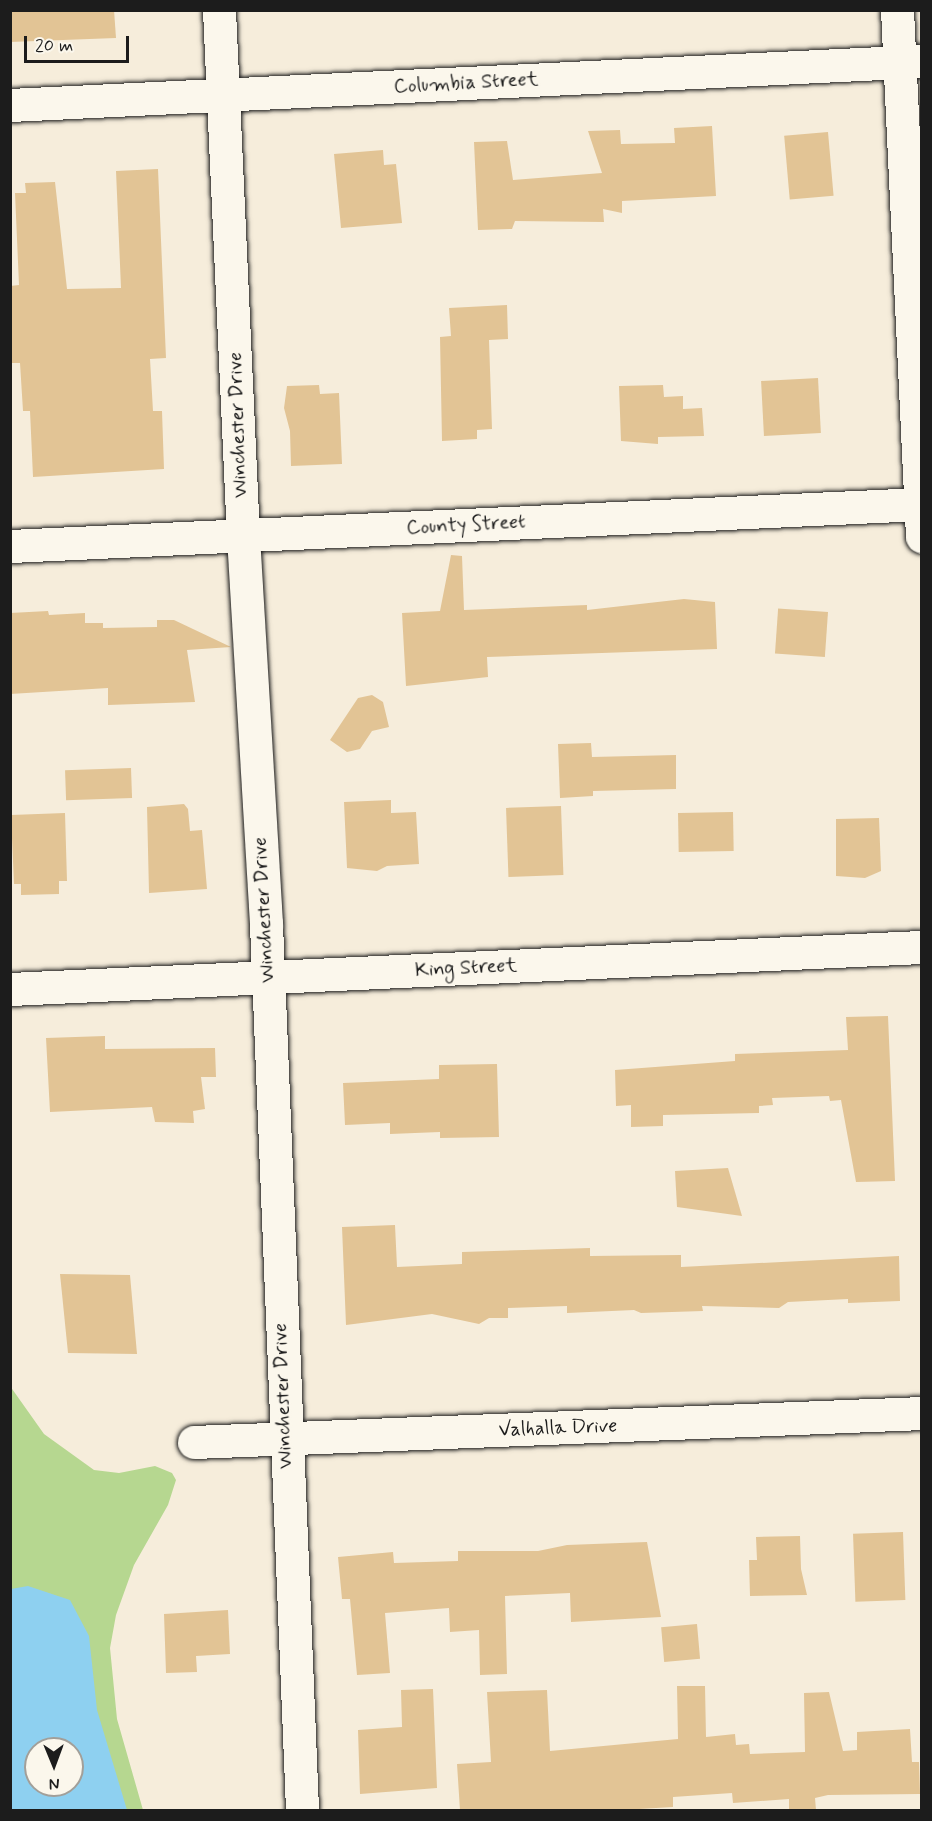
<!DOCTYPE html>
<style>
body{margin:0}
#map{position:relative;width:932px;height:1821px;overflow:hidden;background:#f6eddb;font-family:Mynerve,sans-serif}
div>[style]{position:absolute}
.green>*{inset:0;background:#b6d790}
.water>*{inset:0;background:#8ed0f0}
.building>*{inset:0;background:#e2c495;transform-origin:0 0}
.roads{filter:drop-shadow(0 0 2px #1c1c1c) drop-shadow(0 0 2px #1c1c1c)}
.street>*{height:33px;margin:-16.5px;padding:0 16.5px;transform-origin:16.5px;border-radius:16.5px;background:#fbf7ec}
.secondary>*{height:33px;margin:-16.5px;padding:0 16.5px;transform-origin:16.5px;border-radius:16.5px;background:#fbf7ec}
span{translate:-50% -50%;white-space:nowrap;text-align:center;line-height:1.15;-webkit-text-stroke:4.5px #fbf7ec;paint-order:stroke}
.street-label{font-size:20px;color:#1c1c1c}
.frame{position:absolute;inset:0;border:12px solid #1c1c1c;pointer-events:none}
.north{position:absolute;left:24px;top:1737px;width:60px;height:60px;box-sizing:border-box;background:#fbf7ec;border:2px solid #a29f99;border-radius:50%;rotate:179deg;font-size:16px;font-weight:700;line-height:24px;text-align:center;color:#1c1c1c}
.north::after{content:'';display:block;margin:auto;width:21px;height:27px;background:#1c1c1c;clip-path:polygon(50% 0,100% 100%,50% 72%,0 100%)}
.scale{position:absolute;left:24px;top:36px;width:105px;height:27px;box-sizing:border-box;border:3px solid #1c1c1c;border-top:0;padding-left:8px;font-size:18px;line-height:21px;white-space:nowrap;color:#1c1c1c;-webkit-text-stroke:4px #fbf7ec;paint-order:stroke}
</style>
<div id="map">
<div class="green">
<div style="clip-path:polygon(evenodd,10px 1386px,44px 1434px,94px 1470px,119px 1473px,155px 1466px,172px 1473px,176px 1480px,168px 1505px,134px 1565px,116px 1615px,110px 1648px,117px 1719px,143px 1810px,11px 1810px,10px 1386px,36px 1749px,72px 1749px,72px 1785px,36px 1785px,36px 1749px)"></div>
</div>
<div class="water">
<div style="clip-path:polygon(evenodd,28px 1586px,70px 1600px,89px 1636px,97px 1710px,127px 1810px,11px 1810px,11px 1589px,28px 1586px,36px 1749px,72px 1749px,72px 1785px,36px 1785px,36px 1749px)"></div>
</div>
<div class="building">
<div style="clip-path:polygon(10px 10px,114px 10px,116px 38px,10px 42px)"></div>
<div style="clip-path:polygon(712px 126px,716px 196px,622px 201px,622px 213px,603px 209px,604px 222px,515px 221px,512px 229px,478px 230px,474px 142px,507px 141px,513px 180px,602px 173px,588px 131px,620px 130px,621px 144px,675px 143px,674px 128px)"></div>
<div style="left:828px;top:132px;width:64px;height:44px;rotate:85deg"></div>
<div style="clip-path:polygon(383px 150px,384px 165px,396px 164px,402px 223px,341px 228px,334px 154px)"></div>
<div style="clip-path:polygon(158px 169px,166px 358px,150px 359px,153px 411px,162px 411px,164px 469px,33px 477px,30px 411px,23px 411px,20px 363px,10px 363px,10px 286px,19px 285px,15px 193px,26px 193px,25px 183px,55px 182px,67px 289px,121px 288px,116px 171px)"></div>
<div style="clip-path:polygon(507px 305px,508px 339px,489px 340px,492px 429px,477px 430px,477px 439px,442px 441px,440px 337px,451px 336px,449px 308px)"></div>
<div style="left:818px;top:378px;width:55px;height:57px;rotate:87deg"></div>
<div style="clip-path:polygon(319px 385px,320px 394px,339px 393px,342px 464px,291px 466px,290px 431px,284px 408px,287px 386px)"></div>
<div style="clip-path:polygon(663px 385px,664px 397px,683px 396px,683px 409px,702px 408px,704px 436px,658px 437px,658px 444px,621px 441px,619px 386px)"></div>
<div style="clip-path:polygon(451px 555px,462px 556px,464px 610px,587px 605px,587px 610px,684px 599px,715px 602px,717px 649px,487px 657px,488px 677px,406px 686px,402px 613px,440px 611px)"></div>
<div style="clip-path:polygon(48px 611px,49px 615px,85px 613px,85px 623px,103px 623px,103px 628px,157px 627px,157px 620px,174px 620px,231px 647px,187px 650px,195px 702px,108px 705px,108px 688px,10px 694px,10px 613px)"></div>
<div style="left:828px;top:612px;width:45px;height:50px;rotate:94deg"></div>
<div style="clip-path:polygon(372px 695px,383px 702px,389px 727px,372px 731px,360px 749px,347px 752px,330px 740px,358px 698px)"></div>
<div style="clip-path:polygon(591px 743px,592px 757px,676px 755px,676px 789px,593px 791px,593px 796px,560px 798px,558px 744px)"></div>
<div style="left:131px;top:768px;width:30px;height:66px;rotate:88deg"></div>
<div style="clip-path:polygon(391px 800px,391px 813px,416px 812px,419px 864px,387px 866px,377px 871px,347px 868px,344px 802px)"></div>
<div style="clip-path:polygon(184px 804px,188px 809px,190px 831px,202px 830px,207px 889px,149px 893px,147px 807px)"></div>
<div style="left:561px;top:806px;width:69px;height:55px;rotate:88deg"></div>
<div style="left:733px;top:812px;width:39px;height:55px;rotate:89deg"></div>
<div style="clip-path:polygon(65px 813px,67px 881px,59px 881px,59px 894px,21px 895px,21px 884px,14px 884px,11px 815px)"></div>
<div style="clip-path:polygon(879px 818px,881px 871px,865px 878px,836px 876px,836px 819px)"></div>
<div style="clip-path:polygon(888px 1016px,895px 1181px,856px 1182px,841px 1100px,830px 1101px,829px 1096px,772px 1098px,773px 1105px,759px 1106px,759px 1113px,663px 1115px,663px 1126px,631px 1127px,631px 1105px,616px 1106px,615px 1070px,735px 1061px,735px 1054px,848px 1050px,846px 1017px)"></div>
<div style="clip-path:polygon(105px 1036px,105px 1049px,215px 1048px,216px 1077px,201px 1077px,205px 1109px,193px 1111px,194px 1123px,155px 1122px,152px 1107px,50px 1112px,46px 1038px)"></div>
<div style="clip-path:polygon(497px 1064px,499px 1137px,440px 1138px,440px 1132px,390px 1134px,390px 1123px,345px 1125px,343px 1083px,439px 1079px,439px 1065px)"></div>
<div style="clip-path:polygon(728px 1168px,742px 1216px,677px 1207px,675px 1171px)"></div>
<div style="clip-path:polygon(395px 1225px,397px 1267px,462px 1264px,462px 1252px,590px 1248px,590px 1256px,681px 1255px,681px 1267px,899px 1256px,900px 1301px,848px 1303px,848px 1299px,788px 1302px,779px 1308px,702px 1306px,703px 1311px,641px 1313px,634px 1310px,567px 1313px,567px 1306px,508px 1308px,508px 1318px,489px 1318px,479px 1324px,432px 1314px,346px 1325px,342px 1227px)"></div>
<div style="clip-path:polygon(60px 1274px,130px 1275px,137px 1354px,68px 1353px)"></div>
<div style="left:903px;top:1532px;width:68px;height:50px;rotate:88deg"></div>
<div style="clip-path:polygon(800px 1536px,801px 1569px,807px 1595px,750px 1596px,749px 1560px,757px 1560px,756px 1537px)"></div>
<div style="clip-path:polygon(647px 1542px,661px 1617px,571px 1622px,570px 1593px,505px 1596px,507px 1674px,480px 1675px,479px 1630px,450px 1632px,449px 1608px,385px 1613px,390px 1673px,357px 1675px,350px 1599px,342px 1599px,338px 1557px,393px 1552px,394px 1563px,458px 1561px,458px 1551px,538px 1551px,567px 1545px)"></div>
<div style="clip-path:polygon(228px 1610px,230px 1654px,196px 1656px,197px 1672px,166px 1673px,164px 1614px)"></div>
<div style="left:697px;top:1624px;width:35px;height:36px;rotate:85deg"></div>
<div style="clip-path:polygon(677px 1686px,705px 1686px,706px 1737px,735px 1734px,736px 1745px,749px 1744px,750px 1754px,805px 1752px,804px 1693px,829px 1692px,843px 1751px,857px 1750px,857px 1732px,910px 1729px,912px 1762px,919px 1762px,920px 1794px,828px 1795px,815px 1798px,816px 1810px,789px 1810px,789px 1799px,733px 1803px,732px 1793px,673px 1797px,673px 1807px,622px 1810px,460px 1810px,457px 1764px,491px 1762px,487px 1692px,547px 1690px,550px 1751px,678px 1739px)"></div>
<div style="clip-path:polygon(433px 1689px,437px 1788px,360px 1794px,358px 1730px,402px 1727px,401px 1690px)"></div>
</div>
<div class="roads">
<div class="street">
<div style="left:219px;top:10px;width:527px;rotate:87.39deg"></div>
<div style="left:243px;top:536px;width:389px;rotate:86.6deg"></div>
<div style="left:266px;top:924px;width:887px;rotate:87.67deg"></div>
<div style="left:897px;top:10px;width:527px;rotate:87.28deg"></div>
<div style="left:10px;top:105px;width:913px;rotate:-2.76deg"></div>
<div style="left:10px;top:546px;width:913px;rotate:-2.64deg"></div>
<div style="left:194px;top:1442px;width:729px;rotate:-2.28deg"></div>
</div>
<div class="secondary">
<div style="left:10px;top:989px;width:913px;rotate:-2.64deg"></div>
</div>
</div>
<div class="street-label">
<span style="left:466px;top:83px;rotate:-3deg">Columbia Street</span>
<span style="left:238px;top:425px;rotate:-92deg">Winchester Drive</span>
<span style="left:466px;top:525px;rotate:-3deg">County Street</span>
<span style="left:264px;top:910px;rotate:-93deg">Winchester Drive</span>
<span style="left:466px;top:968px;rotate:-3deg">King Street</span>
<span style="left:283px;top:1396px;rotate:-92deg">Winchester Drive</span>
<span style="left:558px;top:1428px;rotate:-2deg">Valhalla Drive</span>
</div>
<div class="frame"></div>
<div class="north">N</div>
<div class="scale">20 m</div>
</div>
